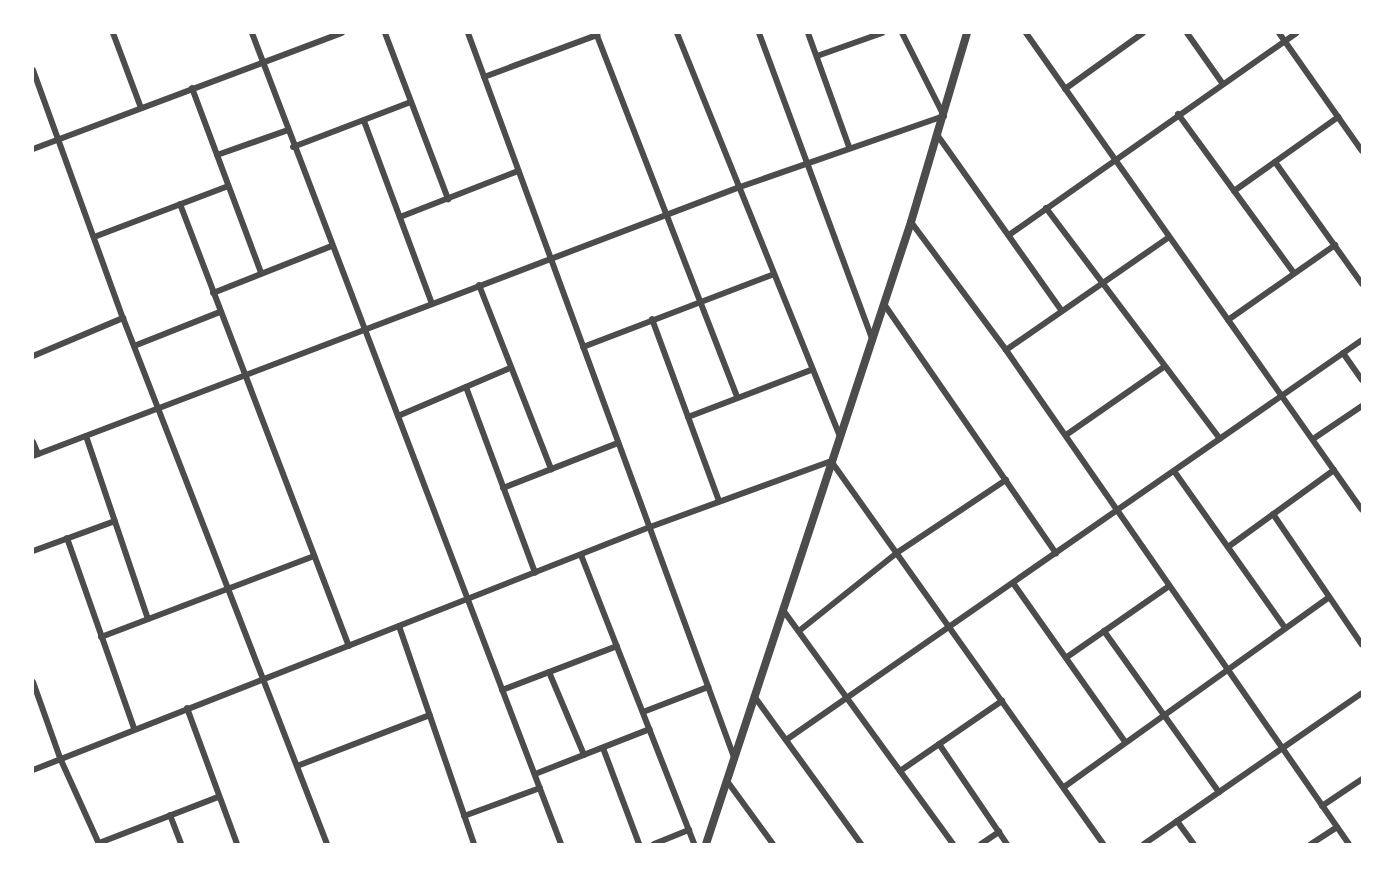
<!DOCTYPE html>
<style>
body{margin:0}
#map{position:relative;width:1395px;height:877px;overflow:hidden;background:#fff;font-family:Raleway,sans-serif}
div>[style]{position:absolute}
.minor>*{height:6px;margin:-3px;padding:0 3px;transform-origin:3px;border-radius:3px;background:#4c4c4c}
.tertiary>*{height:8px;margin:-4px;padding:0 4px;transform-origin:4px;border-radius:4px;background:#4c4c4c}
span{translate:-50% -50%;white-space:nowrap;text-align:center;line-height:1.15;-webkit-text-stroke:6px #fff;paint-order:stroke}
.frame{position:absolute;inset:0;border:34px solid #fff;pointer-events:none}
</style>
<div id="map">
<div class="minor">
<div style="left:113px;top:33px;width:80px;rotate:69.5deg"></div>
<div style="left:252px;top:33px;width:868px;rotate:69.14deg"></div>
<div style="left:385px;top:33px;width:178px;rotate:69.2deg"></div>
<div style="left:468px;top:33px;width:771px;rotate:69.83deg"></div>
<div style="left:596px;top:33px;width:390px;rotate:68.8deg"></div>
<div style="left:677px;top:33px;width:435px;rotate:68deg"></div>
<div style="left:759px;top:33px;width:326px;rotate:69.7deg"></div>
<div style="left:808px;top:33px;width:121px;rotate:70.2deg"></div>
<div style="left:1026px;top:33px;width:583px;rotate:54.84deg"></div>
<div style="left:1187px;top:33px;width:62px;rotate:54.8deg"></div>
<div style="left:1279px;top:33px;width:144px;rotate:54.9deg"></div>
<div style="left:817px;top:56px;width:69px;rotate:-19.5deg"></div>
<div style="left:33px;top:70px;width:264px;rotate:70.1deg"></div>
<div style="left:123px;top:318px;width:564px;rotate:68.8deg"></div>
<div style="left:484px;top:77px;width:121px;rotate:-20.4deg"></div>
<div style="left:192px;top:88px;width:197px;rotate:69.5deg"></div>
<div style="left:1065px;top:89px;width:96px;rotate:-35.7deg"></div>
<div style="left:1178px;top:114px;width:197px;rotate:53.9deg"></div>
<div style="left:364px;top:121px;width:195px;rotate:69.6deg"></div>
<div style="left:938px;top:136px;width:214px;rotate:54.7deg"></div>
<div style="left:293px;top:147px;width:126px;rotate:-20.9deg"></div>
<div style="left:33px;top:149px;width:330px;rotate:-20.6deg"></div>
<div style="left:217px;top:155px;width:75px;rotate:-19.4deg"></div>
<div style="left:1275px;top:162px;width:150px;rotate:54.5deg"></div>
<div style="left:1234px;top:191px;width:128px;rotate:-35.4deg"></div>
<div style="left:180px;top:204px;width:473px;rotate:69.1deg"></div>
<div style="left:1046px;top:208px;width:289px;rotate:53deg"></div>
<div style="left:400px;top:217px;width:127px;rotate:-21.3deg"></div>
<div style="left:911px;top:222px;width:159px;rotate:53.4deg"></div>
<div style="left:1006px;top:350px;width:601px;rotate:55.23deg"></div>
<div style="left:1009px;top:235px;width:351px;rotate:-35.1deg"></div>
<div style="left:94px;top:237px;width:143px;rotate:-20.8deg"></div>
<div style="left:479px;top:285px;width:198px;rotate:68.6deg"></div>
<div style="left:213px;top:293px;width:128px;rotate:-21.6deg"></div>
<div style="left:884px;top:304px;width:303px;rotate:55.4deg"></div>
<div style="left:652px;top:319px;width:194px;rotate:69.8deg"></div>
<div style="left:1228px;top:320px;width:131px;rotate:-35deg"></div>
<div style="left:134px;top:346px;width:92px;rotate:-21.6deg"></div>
<div style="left:583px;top:347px;width:202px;rotate:-20.9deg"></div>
<div style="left:1006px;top:350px;width:197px;rotate:-34.7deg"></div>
<div style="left:1343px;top:353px;width:33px;rotate:55deg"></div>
<div style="left:33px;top:356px;width:98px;rotate:-22.9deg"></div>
<div style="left:466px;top:387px;width:198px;rotate:69.6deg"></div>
<div style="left:398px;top:416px;width:122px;rotate:-23.2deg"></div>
<div style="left:688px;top:417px;width:132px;rotate:-20.9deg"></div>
<div style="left:1066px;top:435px;width:119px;rotate:-34.8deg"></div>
<div style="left:86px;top:436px;width:193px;rotate:71.3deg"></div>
<div style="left:1313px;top:439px;width:59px;rotate:-34deg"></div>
<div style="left:33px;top:442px;width:13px;rotate:67deg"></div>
<div style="left:33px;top:456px;width:753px;rotate:-20.84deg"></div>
<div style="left:737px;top:188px;width:219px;rotate:-19.2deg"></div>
<div style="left:944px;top:116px;width:93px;rotate:-116.8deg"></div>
<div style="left:1174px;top:471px;width:192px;rotate:54.7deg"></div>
<div style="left:503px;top:488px;width:123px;rotate:-21.4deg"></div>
<div style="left:1273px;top:514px;width:158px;rotate:55.8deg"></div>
<div style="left:67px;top:538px;width:201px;rotate:70.6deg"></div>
<div style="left:1228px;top:547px;width:131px;rotate:-36deg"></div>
<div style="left:33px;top:551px;width:87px;rotate:-20.1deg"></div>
<div style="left:581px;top:555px;width:310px;rotate:68.6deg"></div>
<div style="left:1013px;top:583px;width:194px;rotate:54.8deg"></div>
<div style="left:783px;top:610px;width:289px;rotate:54deg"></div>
<div style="left:399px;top:626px;width:231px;rotate:71deg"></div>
<div style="left:799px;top:631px;width:127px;rotate:-38.6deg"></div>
<div style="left:898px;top:552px;width:130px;rotate:-33.7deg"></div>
<div style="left:1104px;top:631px;width:198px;rotate:54.5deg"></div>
<div style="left:101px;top:637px;width:228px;rotate:-20.8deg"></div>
<div style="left:1067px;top:657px;width:124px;rotate:-34.8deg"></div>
<div style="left:549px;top:672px;width:90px;rotate:67.1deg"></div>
<div style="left:33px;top:682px;width:81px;rotate:70.4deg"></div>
<div style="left:60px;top:758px;width:94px;rotate:65.6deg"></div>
<div style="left:502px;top:690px;width:123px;rotate:-20.9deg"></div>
<div style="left:754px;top:696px;width:183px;rotate:54.1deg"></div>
<div style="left:187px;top:708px;width:145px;rotate:69.8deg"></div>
<div style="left:643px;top:712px;width:70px;rotate:-21deg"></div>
<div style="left:786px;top:740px;width:701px;rotate:-34.78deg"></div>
<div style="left:939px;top:744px;width:121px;rotate:55.8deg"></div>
<div style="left:603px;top:748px;width:103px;rotate:69.4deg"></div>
<div style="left:297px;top:766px;width:142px;rotate:-21deg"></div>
<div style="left:33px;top:770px;width:663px;rotate:-21.5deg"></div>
<div style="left:650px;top:527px;width:193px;rotate:-20deg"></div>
<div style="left:831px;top:461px;width:470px;rotate:54.6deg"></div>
<div style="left:900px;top:771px;width:124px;rotate:-34.5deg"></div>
<div style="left:535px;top:774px;width:123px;rotate:-21.4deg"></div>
<div style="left:727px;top:781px;width:78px;rotate:53.9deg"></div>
<div style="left:1064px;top:787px;width:326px;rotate:-35.6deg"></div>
<div style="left:1322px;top:806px;width:48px;rotate:-34deg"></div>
<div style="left:170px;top:815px;width:31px;rotate:69deg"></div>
<div style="left:464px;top:816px;width:81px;rotate:-20.2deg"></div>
<div style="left:1177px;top:821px;width:29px;rotate:54deg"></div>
<div style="left:99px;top:843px;width:128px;rotate:-21.1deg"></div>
<div style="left:654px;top:844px;width:38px;rotate:-22deg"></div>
<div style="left:981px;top:844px;width:22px;rotate:-34deg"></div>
<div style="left:1144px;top:844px;width:265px;rotate:-34.7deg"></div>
<div style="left:1311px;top:844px;width:31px;rotate:-33deg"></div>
</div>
<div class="tertiary">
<div style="left:706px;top:844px;width:655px;rotate:-71.76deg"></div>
<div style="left:911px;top:222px;width:197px;rotate:-73.5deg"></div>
</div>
<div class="frame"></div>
</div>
